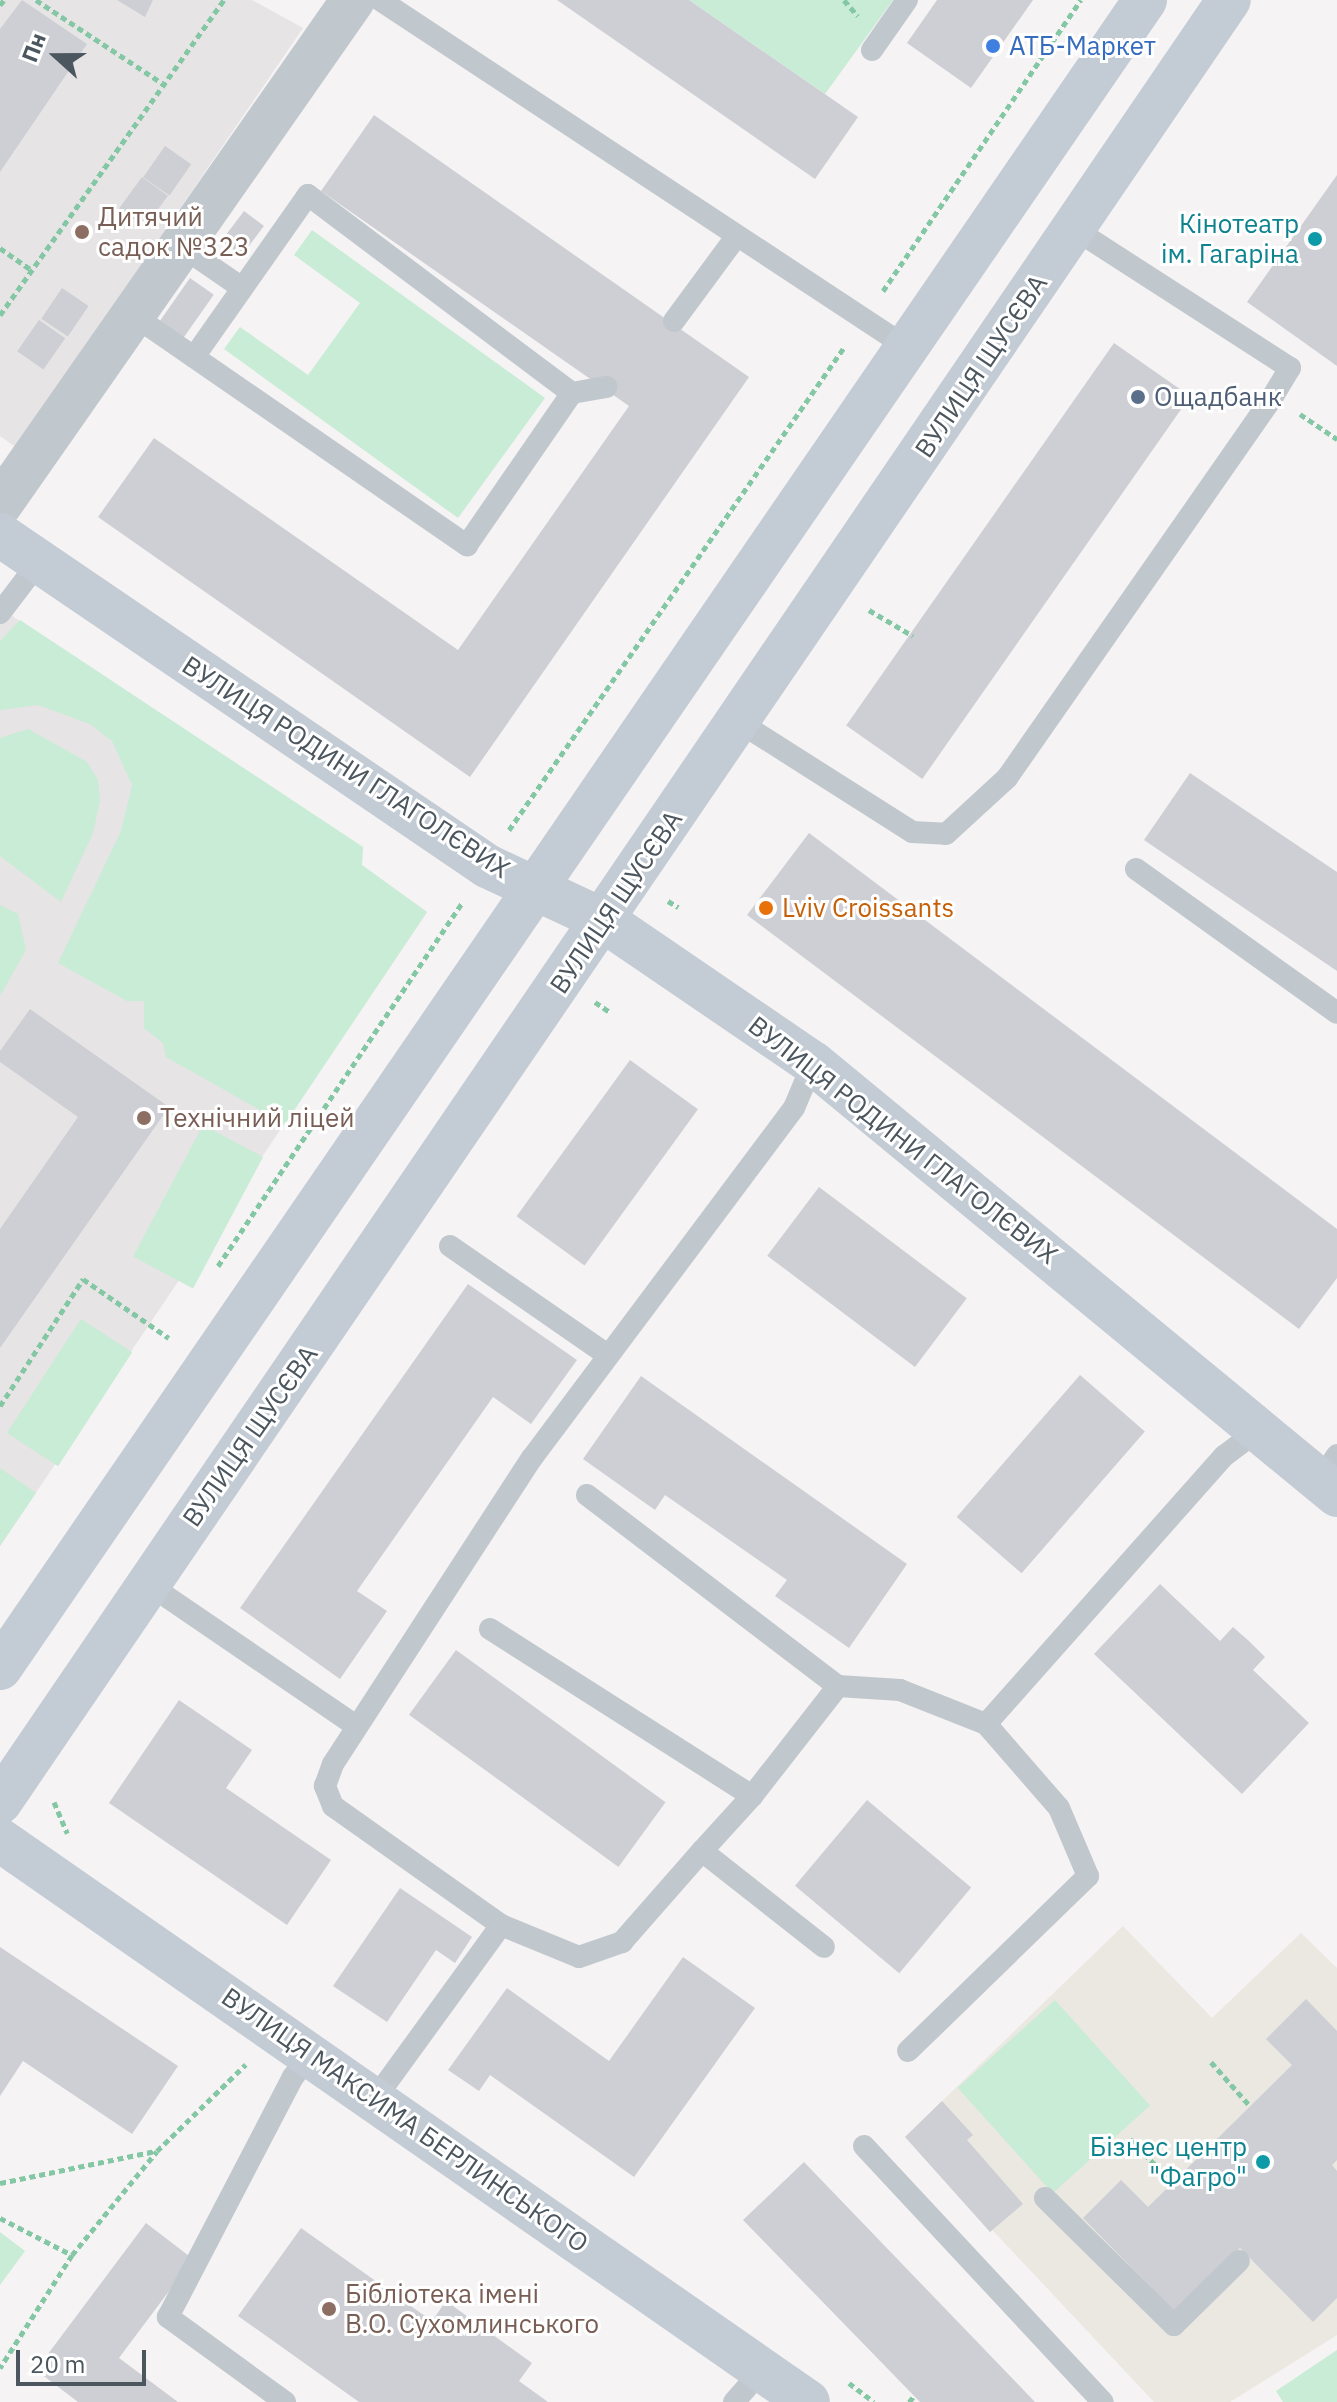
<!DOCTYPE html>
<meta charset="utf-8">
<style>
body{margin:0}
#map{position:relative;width:1337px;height:2402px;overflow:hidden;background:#f5f3f3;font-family:"IBM Plex Sans",sans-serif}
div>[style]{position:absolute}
.commercial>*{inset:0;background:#eae8e1}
.education>*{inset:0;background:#e6e4e4}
.green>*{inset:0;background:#c8ecd6;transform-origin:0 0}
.building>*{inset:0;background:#cecfd4;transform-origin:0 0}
.path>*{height:5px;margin-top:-2.5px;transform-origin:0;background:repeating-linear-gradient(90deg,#83c7a5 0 6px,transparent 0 10px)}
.lane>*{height:22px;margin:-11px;padding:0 11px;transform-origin:11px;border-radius:11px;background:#c0c7cd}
.street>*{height:44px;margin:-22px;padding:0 22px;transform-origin:22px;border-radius:22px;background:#c0c7cd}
.secondary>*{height:44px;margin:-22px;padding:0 22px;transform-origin:22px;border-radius:22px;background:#c3cbd4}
.dots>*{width:22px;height:22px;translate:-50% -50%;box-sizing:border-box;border:4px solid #fff;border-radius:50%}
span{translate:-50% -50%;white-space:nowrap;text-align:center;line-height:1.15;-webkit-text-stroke:6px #fff;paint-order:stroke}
.shop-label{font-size:26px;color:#366cbe}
.left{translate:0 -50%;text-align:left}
.education-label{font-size:26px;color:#785e54}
.culture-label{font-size:26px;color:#0d838f}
.right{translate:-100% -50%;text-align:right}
.street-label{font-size:26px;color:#4c565e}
.service-label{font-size:26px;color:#4e5e75}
.food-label{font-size:26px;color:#c56008}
.north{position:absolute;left:16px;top:16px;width:80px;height:80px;-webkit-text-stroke:6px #fff;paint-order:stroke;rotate:291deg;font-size:22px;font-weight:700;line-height:32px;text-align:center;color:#4c565e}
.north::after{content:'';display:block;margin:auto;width:28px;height:36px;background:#4c565e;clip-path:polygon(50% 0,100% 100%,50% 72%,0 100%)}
.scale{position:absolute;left:16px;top:2350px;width:130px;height:36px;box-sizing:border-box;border:4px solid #4c565e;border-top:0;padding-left:10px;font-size:24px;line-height:28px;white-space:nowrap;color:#4c565e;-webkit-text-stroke:6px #fff;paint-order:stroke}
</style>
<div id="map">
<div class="commercial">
<div style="clip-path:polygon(1123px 1926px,1212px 2018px,1301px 1933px,1337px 1968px,1337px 2335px,1230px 2402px,1154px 2402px,905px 2137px)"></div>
</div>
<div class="education">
<div style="clip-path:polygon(0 0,252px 0,303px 28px,17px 448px,0 436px)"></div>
<div style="clip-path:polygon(0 607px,427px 912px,0 1546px)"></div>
</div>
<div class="green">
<div style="clip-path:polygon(689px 0,893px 0,825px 94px)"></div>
<div style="clip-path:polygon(312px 230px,545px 398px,458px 518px,224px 349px,240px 327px,308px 375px,360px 303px,294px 255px)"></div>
<div style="clip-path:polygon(20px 620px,363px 847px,362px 865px,427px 912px,285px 1124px,166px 1057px,163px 1043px,144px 1028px,144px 1001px,127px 1001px,58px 963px,121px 831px,132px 785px,112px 741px,90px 724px,38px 705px,0 710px,0 641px)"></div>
<div style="clip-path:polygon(28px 729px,87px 762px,98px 780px,100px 801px,93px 833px,61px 902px,0 856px,0 738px)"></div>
<div style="clip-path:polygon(0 905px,18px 914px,26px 950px,0 996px)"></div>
<div style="left:203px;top:1125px;width:68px;height:149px;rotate:28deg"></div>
<div style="left:81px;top:1319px;width:61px;height:136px;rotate:33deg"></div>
<div style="clip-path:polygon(0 1468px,36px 1493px,0 1546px)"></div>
<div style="left:1055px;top:2000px;width:142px;height:131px;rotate:48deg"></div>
<div style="clip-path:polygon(0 2232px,25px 2251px,0 2285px)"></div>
<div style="clip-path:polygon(1337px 2350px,1337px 2402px,1283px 2402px,1276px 2391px)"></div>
</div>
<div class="building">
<div style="clip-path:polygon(22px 0,87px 44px,0 172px,0 29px)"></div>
<div style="clip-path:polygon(117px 0,153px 0,145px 17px)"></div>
<div style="clip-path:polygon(557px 0,689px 0,858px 117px,815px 179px)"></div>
<div style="clip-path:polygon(937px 0,1033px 0,971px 88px,907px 43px)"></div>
<div style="clip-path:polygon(374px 115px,749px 377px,470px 777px,98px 517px,154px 438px,458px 650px,629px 406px,321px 191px)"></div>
<div style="left:165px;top:146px;width:32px;height:38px;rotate:35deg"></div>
<div style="clip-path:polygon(1337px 175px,1337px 366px,1247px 302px)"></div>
<div style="left:142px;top:177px;width:32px;height:39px;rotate:36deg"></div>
<div style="left:244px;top:211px;width:25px;height:37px;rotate:37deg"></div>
<div style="left:190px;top:278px;width:29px;height:61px;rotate:35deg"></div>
<div style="left:62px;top:288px;width:32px;height:37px;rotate:34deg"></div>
<div style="left:39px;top:320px;width:32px;height:38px;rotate:35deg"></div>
<div style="left:1114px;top:343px;width:93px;height:467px;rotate:35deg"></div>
<div style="clip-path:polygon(1190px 773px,1337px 872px,1337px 971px,1144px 840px)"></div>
<div style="clip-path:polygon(809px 833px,1337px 1229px,1337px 1278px,1299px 1329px,747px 915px)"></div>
<div style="clip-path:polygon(30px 1009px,169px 1107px,0 1348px,0 1229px,78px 1117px,0 1062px,0 1051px)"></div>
<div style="left:630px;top:1060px;width:84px;height:193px;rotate:36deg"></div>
<div style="left:819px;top:1187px;width:185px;height:86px;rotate:37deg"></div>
<div style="clip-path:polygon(468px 1284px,577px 1360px,531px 1424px,493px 1397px,357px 1591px,387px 1611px,340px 1679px,240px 1608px)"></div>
<div style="left:1080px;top:1375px;width:86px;height:188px;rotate:41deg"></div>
<div style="clip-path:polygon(641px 1376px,907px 1564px,849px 1648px,775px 1596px,787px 1580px,665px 1495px,655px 1510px,583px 1459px)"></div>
<div style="clip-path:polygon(1160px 1584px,1220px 1641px,1233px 1627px,1250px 1642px,1265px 1657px,1253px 1670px,1309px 1723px,1242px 1794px,1094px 1654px)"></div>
<div style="left:456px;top:1650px;width:259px;height:80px;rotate:36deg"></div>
<div style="clip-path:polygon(179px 1700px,252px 1750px,226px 1788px,331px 1860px,287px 1925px,109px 1803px)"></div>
<div style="left:867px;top:1800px;width:136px;height:112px;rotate:40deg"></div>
<div style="clip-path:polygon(400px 1888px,472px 1937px,455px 1963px,436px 1950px,387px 2022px,333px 1986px)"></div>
<div style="clip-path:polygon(0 1947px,178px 2066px,132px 2134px,23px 2061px,0 2096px)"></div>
<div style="clip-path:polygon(683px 1957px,755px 2008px,634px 2177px,490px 2075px,479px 2091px,448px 2070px,507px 1988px,609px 2061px)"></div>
<div style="clip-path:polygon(1306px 1999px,1337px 2031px,1337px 2160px,1332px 2165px,1337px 2171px,1337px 2298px,1313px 2322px,1240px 2248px,1175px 2312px,1083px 2218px,1121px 2180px,1148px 2207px,1292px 2065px,1266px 2039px)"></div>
<div style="clip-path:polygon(942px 2101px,973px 2135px,967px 2140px,1023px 2204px,990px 2232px,905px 2137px)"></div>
<div style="clip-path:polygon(804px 2162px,1035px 2402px,920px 2402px,743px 2220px)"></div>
<div style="clip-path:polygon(146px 2223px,193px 2259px,119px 2358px,178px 2402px,78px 2402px,36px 2370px)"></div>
<div style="clip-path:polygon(301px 2228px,432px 2321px,446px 2301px,532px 2363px,519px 2381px,548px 2402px,359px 2402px,238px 2316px)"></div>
</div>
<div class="path">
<div style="left:36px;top:0;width:151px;rotate:33.4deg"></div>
<div style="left:844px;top:0;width:21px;rotate:49deg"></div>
<div style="left:0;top:5px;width:6px;rotate:-51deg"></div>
<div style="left:0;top:248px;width:39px;rotate:35deg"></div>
<div style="left:883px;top:291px;width:352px;rotate:-55.8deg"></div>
<div style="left:0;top:315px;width:387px;rotate:-54.6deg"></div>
<div style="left:1300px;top:414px;width:45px;rotate:34deg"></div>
<div style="left:869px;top:610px;width:51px;rotate:30.6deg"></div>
<div style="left:509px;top:830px;width:589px;rotate:-55.23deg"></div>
<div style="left:668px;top:901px;width:12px;rotate:31deg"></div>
<div style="left:595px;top:1002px;width:18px;rotate:34deg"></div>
<div style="left:218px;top:1266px;width:437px;rotate:-56.1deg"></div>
<div style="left:0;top:1406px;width:152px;rotate:-56.8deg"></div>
<div style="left:83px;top:1279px;width:104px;rotate:34.5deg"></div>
<div style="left:54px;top:1802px;width:34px;rotate:67deg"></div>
<div style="left:1211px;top:2062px;width:59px;rotate:48.4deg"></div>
<div style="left:1130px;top:2139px;width:60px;rotate:45.7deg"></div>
<div style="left:0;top:2183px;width:159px;rotate:-11.6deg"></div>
<div style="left:0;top:2218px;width:81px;rotate:27.2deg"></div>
<div style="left:72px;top:2255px;width:134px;rotate:122.5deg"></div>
<div style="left:72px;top:2255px;width:134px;rotate:-50.7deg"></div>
<div style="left:157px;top:2151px;width:124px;rotate:-44.3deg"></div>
<div style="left:849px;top:2383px;width:31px;rotate:37deg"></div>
<div style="left:909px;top:2402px;width:8px;rotate:-50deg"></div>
</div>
<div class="lane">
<div style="left:380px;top:0;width:629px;rotate:33.39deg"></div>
<div style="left:872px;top:50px;width:61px;rotate:-55deg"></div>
<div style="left:181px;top:246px;width:74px;rotate:34.5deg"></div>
<div style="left:133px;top:315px;width:406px;rotate:34.6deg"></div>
<div style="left:467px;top:545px;width:185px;rotate:-55.4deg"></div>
<div style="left:572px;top:393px;width:35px;rotate:-10deg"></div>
<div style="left:674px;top:321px;width:104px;rotate:-53.6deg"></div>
<div style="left:194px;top:357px;width:198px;rotate:-54.9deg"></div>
<div style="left:308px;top:195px;width:330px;rotate:36.9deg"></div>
<div style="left:0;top:613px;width:64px;rotate:-52.6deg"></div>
<div style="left:739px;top:722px;width:205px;rotate:32.4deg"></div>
<div style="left:912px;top:832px;width:34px;rotate:3deg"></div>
<div style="left:946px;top:834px;width:83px;rotate:-42.6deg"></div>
<div style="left:1007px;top:778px;width:465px;rotate:-55.1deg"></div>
<div style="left:1273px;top:396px;width:33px;rotate:-59deg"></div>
<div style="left:1290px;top:368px;width:257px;rotate:-147.2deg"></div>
<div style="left:1136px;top:869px;width:247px;rotate:35.6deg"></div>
<div style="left:450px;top:1246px;width:190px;rotate:34.7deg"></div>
<div style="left:1321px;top:1479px;width:29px;rotate:-56deg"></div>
<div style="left:587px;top:1495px;width:315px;rotate:37.3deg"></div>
<div style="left:838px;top:1686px;width:140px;rotate:128deg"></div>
<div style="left:148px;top:1584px;width:252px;rotate:34.3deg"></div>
<div style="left:490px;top:1629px;width:311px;rotate:32.5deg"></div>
<div style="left:752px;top:1796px;width:74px;rotate:132.3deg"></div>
<div style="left:838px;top:1686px;width:62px;rotate:3.7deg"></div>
<div style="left:900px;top:1690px;width:92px;rotate:21.6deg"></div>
<div style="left:986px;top:1724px;width:111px;rotate:49deg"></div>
<div style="left:1059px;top:1808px;width:74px;rotate:66.9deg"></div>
<div style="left:1088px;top:1876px;width:251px;rotate:135.8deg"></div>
<div style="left:986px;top:1724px;width:358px;rotate:-48.4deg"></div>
<div style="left:1224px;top:1456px;width:45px;rotate:-36.9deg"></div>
<div style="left:501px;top:1925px;width:206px;rotate:-144.7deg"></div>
<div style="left:333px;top:1806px;width:22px;rotate:-112deg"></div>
<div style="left:325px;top:1786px;width:23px;rotate:-70deg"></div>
<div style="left:333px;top:1764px;width:365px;rotate:-57deg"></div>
<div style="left:532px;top:1458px;width:437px;rotate:-53.2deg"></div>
<div style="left:794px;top:1108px;width:49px;rotate:-67.1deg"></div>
<div style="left:374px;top:2100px;width:216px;rotate:-54deg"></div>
<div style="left:501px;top:1925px;width:84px;rotate:22.3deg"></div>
<div style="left:579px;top:1957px;width:46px;rotate:-19.2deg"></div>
<div style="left:622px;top:1942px;width:121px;rotate:-48.7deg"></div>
<div style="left:702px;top:1851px;width:155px;rotate:38.2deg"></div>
<div style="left:864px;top:2146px;width:350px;rotate:47deg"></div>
<div style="left:1045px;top:2198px;width:181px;rotate:44.6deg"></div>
<div style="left:1174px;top:2325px;width:91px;rotate:-44.6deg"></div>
<div style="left:285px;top:2402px;width:145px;rotate:-144deg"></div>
<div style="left:168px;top:2317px;width:271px;rotate:-62.5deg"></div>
<div style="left:293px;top:2077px;width:28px;rotate:-51deg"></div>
<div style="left:734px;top:2402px;width:45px;rotate:-48.6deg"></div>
</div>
<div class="street">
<div style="left:0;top:505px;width:616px;rotate:-55.05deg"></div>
</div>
<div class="secondary">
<div style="left:0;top:535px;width:589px;rotate:34.2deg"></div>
<div style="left:487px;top:866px;width:128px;rotate:25deg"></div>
<div style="left:603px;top:920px;width:254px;rotate:34.3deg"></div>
<div style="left:813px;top:1063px;width:679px;rotate:39.5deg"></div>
<div style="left:0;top:1668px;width:2023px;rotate:-55.53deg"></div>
<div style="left:0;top:1802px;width:2181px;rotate:-55.71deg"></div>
<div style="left:0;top:1840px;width:984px;rotate:34.82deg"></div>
</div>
<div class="dots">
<div style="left:993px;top:46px;background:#3f7fe0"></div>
<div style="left:82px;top:232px;background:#8d6e63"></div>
<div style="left:1315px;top:239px;background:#0f9aa8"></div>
<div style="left:1138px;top:397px;background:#5c6f8a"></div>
<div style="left:766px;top:908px;background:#e8710a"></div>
<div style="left:144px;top:1118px;background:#8d6e63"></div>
<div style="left:1263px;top:2162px;background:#0f9aa8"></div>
<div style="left:329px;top:2309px;background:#8d6e63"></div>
</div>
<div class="shop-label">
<span class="left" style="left:1009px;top:46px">АТБ-Маркет</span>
</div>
<div class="education-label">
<span class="left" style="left:98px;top:232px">Дитячий<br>садок №323</span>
<span class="left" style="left:160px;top:1118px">Технічний ліцей</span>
<span class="left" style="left:345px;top:2309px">Бібліотека імені<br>В.О. Сухомлинського</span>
</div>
<div class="culture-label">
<span class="right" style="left:1299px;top:239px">Кінотеатр<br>ім. Гагаріна</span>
<span class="right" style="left:1247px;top:2162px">Бізнес центр<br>"Фагро"</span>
</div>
<div class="street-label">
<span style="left:981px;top:366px;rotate:-56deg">ВУЛИЦЯ ЩУСЄВА</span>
<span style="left:346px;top:767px;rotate:33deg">ВУЛИЦЯ РОДИНИ ГЛАГОЛЄВИХ</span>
<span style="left:616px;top:902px;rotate:-56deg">ВУЛИЦЯ ЩУСЄВА</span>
<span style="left:903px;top:1140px;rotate:38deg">ВУЛИЦЯ РОДИНИ ГЛАГОЛЄВИХ</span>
<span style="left:250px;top:1436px;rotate:-55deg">ВУЛИЦЯ ЩУСЄВА</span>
<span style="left:405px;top:2120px;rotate:35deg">ВУЛИЦЯ МАКСИМА БЕРЛИНСЬКОГО</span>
</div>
<div class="service-label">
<span class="left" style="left:1154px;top:397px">Ощадбанк</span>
</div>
<div class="food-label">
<span class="left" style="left:782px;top:908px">Lviv Croissants</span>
</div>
<div class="north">Пн</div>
<div class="scale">20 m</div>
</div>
